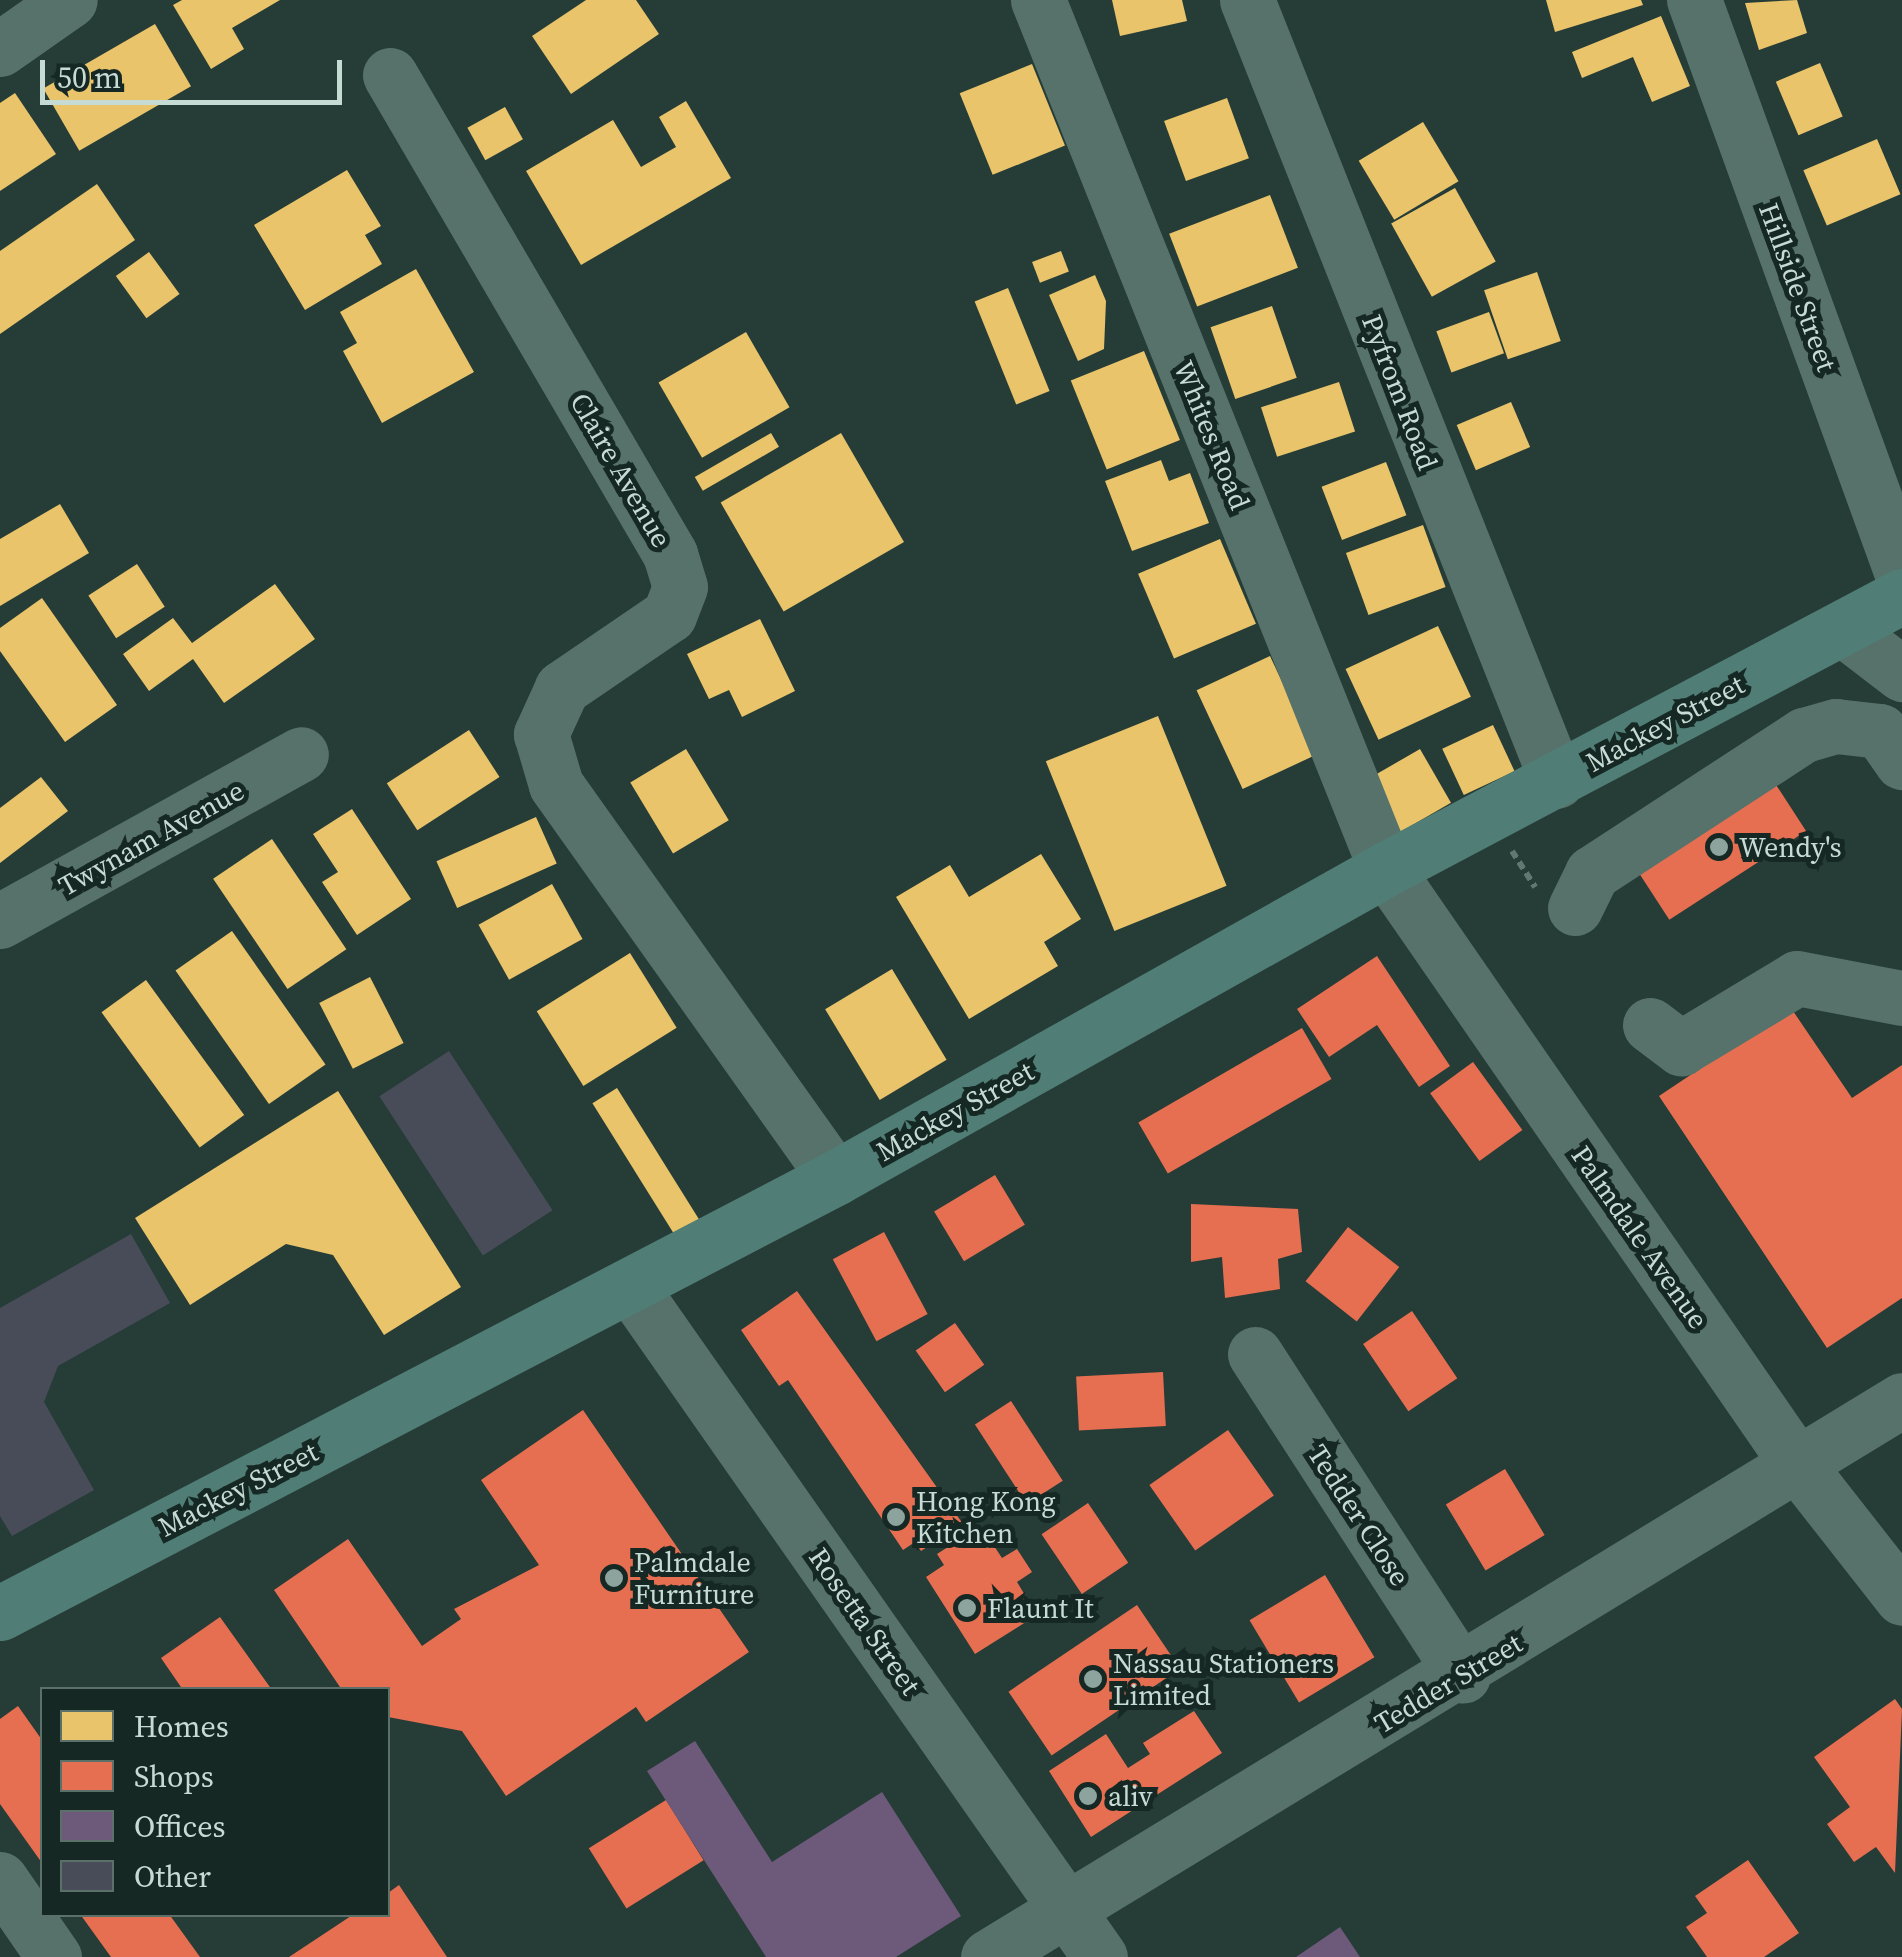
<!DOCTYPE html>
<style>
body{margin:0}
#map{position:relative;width:1902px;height:1957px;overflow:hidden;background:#263c37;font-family:"Source Serif 4",serif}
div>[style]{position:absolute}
.homes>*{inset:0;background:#e9c46a;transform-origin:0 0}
.shops>*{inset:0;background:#e76f51;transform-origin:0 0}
.offices>*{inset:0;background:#6d597a}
.building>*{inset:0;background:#484c59;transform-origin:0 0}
.path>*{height:6px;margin-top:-3px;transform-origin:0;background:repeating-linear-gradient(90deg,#627772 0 8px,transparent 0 13px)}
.minor>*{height:55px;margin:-27.5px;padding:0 27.5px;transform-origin:27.5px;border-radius:27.5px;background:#56726b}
.major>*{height:55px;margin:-27.5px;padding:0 27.5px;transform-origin:27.5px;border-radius:27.5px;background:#507d75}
.dots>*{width:28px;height:28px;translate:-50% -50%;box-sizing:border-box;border:5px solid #162823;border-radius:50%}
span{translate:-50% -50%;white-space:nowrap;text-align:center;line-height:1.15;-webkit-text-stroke:10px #162823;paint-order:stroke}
.street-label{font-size:28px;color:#c5dbd4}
.poi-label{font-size:28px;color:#c5dbd4}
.left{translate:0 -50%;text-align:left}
.legend{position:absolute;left:40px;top:1687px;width:350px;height:230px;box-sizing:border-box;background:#162823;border:2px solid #5c706a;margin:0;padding:12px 18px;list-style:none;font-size:30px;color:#c5dbd4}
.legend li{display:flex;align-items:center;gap:20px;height:50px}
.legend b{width:50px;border:2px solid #5c706a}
.scale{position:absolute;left:40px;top:60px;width:302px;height:45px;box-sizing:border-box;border:5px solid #c5dbd4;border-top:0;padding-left:12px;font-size:30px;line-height:35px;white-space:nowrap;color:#c5dbd4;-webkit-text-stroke:8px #162823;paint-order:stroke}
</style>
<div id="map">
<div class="homes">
<div style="clip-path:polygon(182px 0,280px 0,232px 28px,244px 49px,211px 69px,173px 5px)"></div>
<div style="clip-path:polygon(586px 0,636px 0,659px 34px,571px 94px,532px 36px)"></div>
<div style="clip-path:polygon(1112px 0,1182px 0,1187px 21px,1120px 36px)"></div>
<div style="clip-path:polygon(1546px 0,1641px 0,1643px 5px,1555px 32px)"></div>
<div style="clip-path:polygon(1797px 0,1807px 33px,1759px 50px,1745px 3px)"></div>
<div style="clip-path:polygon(1661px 16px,1690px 86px,1652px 102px,1633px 57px,1582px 78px,1572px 52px)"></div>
<div style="left:155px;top:24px;width:72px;height:129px;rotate:60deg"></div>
<div style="left:1820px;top:63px;width:58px;height:48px;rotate:67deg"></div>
<div style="left:1032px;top:64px;width:88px;height:78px;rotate:68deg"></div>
<div style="clip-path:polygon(15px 93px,56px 154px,0 191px,0 103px)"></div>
<div style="left:1227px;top:98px;width:64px;height:67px;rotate:70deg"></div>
<div style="clip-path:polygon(686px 101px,731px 178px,581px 265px,526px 171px,613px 120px,641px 167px,676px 147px,659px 117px)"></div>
<div style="left:505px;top:107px;width:37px;height:43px;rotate:61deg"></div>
<div style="left:1423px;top:122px;width:69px;height:75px;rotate:59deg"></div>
<div style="left:1877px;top:139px;width:60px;height:80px;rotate:67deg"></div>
<div style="clip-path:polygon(347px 170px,381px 226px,365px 235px,382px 264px,305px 310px,254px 225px)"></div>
<div style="clip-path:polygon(97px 184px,135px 240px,0 334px,0 251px)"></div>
<div style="left:1455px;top:188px;width:84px;height:73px;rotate:61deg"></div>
<div style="left:1270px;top:195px;width:78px;height:108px;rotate:69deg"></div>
<div style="left:1061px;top:251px;width:22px;height:31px;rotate:69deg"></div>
<div style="left:149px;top:252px;width:52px;height:41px;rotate:54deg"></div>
<div style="clip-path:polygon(416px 269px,474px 372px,382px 423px,343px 351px,357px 343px,340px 312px)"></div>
<div style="left:1537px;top:272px;width:73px;height:56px;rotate:71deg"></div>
<div style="clip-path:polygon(1095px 275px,1106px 301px,1104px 349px,1078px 361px,1049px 295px)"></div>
<div style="left:1008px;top:288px;width:111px;height:36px;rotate:68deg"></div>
<div style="left:1272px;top:306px;width:76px;height:65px;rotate:71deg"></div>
<div style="left:1489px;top:312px;width:44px;height:56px;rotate:70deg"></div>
<div style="left:746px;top:332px;width:87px;height:101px;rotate:60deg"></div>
<div style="left:1144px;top:351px;width:96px;height:79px;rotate:68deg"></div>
<div style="left:1339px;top:382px;width:52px;height:82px;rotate:72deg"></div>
<div style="left:1511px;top:402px;width:49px;height:59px;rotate:67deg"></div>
<div style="left:771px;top:433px;width:16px;height:88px;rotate:60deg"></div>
<div style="left:841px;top:433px;width:126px;height:139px;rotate:60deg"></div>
<div style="clip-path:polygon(1161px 460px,1169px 481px,1190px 473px,1209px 523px,1132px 551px,1105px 481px)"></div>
<div style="left:1386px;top:462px;width:57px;height:69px;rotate:69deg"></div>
<div style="clip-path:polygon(60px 504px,89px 553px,0 606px,0 539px)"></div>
<div style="left:1423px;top:525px;width:66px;height:82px;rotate:70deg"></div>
<div style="left:1220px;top:539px;width:92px;height:89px;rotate:67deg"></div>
<div style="left:137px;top:564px;width:51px;height:58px;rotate:57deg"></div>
<div style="clip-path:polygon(275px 584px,315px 639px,224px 703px,193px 659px,149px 691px,123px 654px,173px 618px,192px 643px)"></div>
<div style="clip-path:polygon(42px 598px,117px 705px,65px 742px,0 651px,0 628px)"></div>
<div style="clip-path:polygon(760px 619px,795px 691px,742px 717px,729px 690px,709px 699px,687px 654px)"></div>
<div style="left:1438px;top:626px;width:78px;height:102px;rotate:65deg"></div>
<div style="left:1270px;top:656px;width:109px;height:81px;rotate:65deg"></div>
<div style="left:1158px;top:716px;width:183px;height:121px;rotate:68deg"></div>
<div style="left:1493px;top:725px;width:51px;height:56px;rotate:65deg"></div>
<div style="left:469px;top:730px;width:56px;height:98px;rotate:57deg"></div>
<div style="left:686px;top:749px;width:83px;height:65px;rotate:59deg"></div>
<div style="left:1420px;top:749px;width:62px;height:62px;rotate:60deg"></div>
<div style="clip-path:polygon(41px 777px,68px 811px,0 863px,0 808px)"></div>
<div style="clip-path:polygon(352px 809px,411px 899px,357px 935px,322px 882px,338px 872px,313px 834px)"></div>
<div style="left:536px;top:817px;width:51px;height:109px;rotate:66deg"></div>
<div style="left:272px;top:839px;width:133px;height:71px;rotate:56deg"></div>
<div style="clip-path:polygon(1041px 854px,1081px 919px,1044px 942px,1058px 966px,969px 1019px,896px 897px,950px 865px,969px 897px)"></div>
<div style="left:552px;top:884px;width:63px;height:84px;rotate:61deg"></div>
<div style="left:232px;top:931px;width:163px;height:69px;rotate:55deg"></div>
<div style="left:630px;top:953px;width:88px;height:110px;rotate:58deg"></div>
<div style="left:892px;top:969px;width:106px;height:78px;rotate:59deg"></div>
<div style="left:370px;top:977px;width:74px;height:57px;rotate:63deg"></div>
<div style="left:146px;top:980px;width:167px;height:55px;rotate:54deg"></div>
<div style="left:617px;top:1088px;width:160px;height:29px;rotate:58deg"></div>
<div style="clip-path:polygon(338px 1091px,461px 1287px,384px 1335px,333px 1255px,286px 1244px,190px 1305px,135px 1218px)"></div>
</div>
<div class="shops">
<div style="left:1769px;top:774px;width:68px;height:163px;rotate:57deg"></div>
<div style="clip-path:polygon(1377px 956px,1450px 1066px,1419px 1087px,1377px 1025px,1329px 1057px,1297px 1009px)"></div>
<div style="clip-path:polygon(1791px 1008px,1852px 1098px,1902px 1065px,1902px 1298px,1827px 1348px,1659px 1096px)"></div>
<div style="left:1302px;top:1028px;width:59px;height:189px;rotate:60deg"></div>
<div style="left:1473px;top:1062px;width:84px;height:53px;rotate:54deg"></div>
<div style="left:995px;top:1175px;width:58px;height:71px;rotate:59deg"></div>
<div style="clip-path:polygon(1191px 1204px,1298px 1209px,1302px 1252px,1278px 1259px,1280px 1289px,1225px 1298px,1222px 1257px,1191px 1262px)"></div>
<div style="left:1348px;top:1227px;width:65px;height:69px;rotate:38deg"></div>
<div style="left:884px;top:1232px;width:93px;height:58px;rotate:62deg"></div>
<div style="clip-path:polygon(797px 1291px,963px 1524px,921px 1551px,915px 1542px,903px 1550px,788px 1380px,779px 1386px,741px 1330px)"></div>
<div style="left:1412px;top:1311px;width:81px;height:59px;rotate:56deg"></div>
<div style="left:955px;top:1323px;width:51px;height:48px;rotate:55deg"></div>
<div style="left:1163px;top:1372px;width:54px;height:87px;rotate:87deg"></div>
<div style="left:1011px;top:1401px;width:95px;height:43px;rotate:57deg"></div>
<div style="clip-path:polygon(583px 1410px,749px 1652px,646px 1722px,636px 1707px,506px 1796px,462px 1731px,388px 1717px,388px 1690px,342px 1690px,274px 1590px,348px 1539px,422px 1646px,461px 1619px,454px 1609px,539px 1565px,481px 1480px)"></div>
<div style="left:1228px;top:1430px;width:80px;height:96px;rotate:55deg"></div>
<div style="left:1505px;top:1469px;width:77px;height:69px;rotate:59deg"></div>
<div style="left:1088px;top:1503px;width:72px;height:56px;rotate:56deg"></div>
<div style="clip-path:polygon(981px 1526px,1002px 1558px,1017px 1549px,1032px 1572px,1017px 1582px,1037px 1615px,975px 1654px,926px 1577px,944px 1565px,937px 1554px)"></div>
<div style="left:1325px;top:1575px;width:96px;height:88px;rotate:59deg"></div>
<div style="left:1137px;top:1605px;width:77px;height:155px;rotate:56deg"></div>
<div style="clip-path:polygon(220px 1617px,272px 1690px,183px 1690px,161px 1658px)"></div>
<div style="clip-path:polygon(1895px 1699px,1902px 1709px,1895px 1873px,1876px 1847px,1854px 1862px,1827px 1824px,1850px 1807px,1814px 1757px)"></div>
<div style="clip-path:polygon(18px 1706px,42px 1740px,42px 1863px,0 1804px,0 1719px)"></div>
<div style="clip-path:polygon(1194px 1711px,1222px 1753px,1091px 1837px,1049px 1771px,1106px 1734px,1128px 1768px,1150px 1754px,1143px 1743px)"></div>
<div style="left:666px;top:1800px;width:71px;height:91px;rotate:58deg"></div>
<div style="clip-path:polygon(1748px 1860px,1799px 1933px,1764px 1957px,1707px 1957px,1686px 1927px,1707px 1913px,1695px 1896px)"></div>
<div style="clip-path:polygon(399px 1885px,447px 1957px,289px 1957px,354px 1914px,388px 1914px,388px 1893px)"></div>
<div style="clip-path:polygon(80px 1914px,169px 1914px,200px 1957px,111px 1957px)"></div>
</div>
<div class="offices">
<div style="clip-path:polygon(695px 1741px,772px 1862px,882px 1792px,961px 1916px,896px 1957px,766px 1957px,647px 1771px)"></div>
<div style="clip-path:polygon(1340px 1927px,1360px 1957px,1296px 1957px)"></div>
</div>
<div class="building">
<div style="left:449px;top:1051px;width:190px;height:83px;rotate:57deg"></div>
<div style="clip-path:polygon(131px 1234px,170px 1303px,58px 1366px,44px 1402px,94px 1490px,12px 1536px,0 1516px,0 1308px)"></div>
</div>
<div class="path">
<div style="left:1512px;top:851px;width:43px;rotate:57.4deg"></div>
</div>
<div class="minor">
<div style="left:1038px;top:0;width:936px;rotate:68.18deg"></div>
<div style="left:1386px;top:869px;width:723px;rotate:55.36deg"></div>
<div style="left:1797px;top:1464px;width:170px;rotate:51.9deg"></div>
<div style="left:1247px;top:0;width:840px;rotate:68.35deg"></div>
<div style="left:1694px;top:0;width:611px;rotate:70.08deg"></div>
<div style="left:0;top:49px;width:85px;rotate:-35deg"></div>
<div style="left:390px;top:75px;width:555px;rotate:59.69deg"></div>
<div style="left:670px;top:554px;width:34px;rotate:73deg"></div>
<div style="left:680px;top:587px;width:30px;rotate:111deg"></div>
<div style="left:669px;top:615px;width:130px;rotate:145.7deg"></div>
<div style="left:562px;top:688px;width:51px;rotate:114.5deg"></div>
<div style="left:541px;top:734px;width:53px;rotate:73.6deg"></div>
<div style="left:556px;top:785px;width:482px;rotate:54.6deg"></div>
<div style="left:1842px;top:628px;width:76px;rotate:37.5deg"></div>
<div style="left:1575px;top:908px;width:39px;rotate:-64deg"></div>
<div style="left:1592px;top:873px;width:253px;rotate:-33.1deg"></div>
<div style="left:1804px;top:735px;width:33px;rotate:-16deg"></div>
<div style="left:1836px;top:726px;width:44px;rotate:6.5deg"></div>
<div style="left:1880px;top:731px;width:38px;rotate:55deg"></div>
<div style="left:0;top:921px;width:344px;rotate:-29deg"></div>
<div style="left:1650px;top:1025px;width:39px;rotate:37deg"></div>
<div style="left:1681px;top:1048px;width:135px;rotate:-31.1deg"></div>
<div style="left:1797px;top:978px;width:107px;rotate:10.8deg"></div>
<div style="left:630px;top:1286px;width:819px;rotate:54.99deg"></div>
<div style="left:1255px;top:1354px;width:383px;rotate:57.1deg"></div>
<div style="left:0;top:1879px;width:95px;rotate:55.3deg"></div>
<div style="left:988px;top:1957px;width:1070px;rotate:-31.36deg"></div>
</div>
<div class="major">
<div style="left:0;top:1613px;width:942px;rotate:-27.52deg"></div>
<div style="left:835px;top:1178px;width:632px;rotate:-29.28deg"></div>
<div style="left:1386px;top:869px;width:584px;rotate:-27.88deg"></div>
</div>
<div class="dots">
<div style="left:1719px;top:847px;background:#8da39d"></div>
<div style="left:896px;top:1517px;background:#8da39d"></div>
<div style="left:614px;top:1578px;background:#8da39d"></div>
<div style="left:967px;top:1608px;background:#8da39d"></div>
<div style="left:1093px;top:1679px;background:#8da39d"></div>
<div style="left:1088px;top:1796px;background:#8da39d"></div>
</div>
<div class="street-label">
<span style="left:1798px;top:287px;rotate:70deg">Hillside Street</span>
<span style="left:1400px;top:392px;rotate:69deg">Pyfrom Road</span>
<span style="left:1212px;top:435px;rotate:68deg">Whites Road</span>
<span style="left:621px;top:470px;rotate:60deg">Claire Avenue</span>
<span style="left:1665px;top:723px;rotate:-28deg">Mackey Street</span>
<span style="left:151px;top:838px;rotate:-29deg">Twynam Avenue</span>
<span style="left:955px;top:1111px;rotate:-29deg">Mackey Street</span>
<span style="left:1640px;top:1237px;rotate:55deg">Palmdale Avenue</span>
<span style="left:238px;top:1489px;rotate:-27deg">Mackey Street</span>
<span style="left:1359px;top:1515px;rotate:57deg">Tedder Close</span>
<span style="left:865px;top:1621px;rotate:55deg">Rosetta Street</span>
<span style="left:1448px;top:1683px;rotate:-31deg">Tedder Street</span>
</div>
<div class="poi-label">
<span class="left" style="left:1739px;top:847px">Wendy's</span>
<span class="left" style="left:916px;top:1517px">Hong Kong<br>Kitchen</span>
<span class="left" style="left:634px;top:1578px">Palmdale<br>Furniture</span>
<span class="left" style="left:987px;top:1608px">Flaunt It</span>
<span class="left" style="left:1113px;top:1679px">Nassau Stationers<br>Limited</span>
<span class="left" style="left:1108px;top:1796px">aliv</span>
</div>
<ul class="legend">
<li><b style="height:28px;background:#e9c46a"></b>Homes</li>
<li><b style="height:28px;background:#e76f51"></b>Shops</li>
<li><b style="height:28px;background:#6d597a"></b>Offices</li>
<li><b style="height:28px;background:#484c59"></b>Other</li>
</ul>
<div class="scale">50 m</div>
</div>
